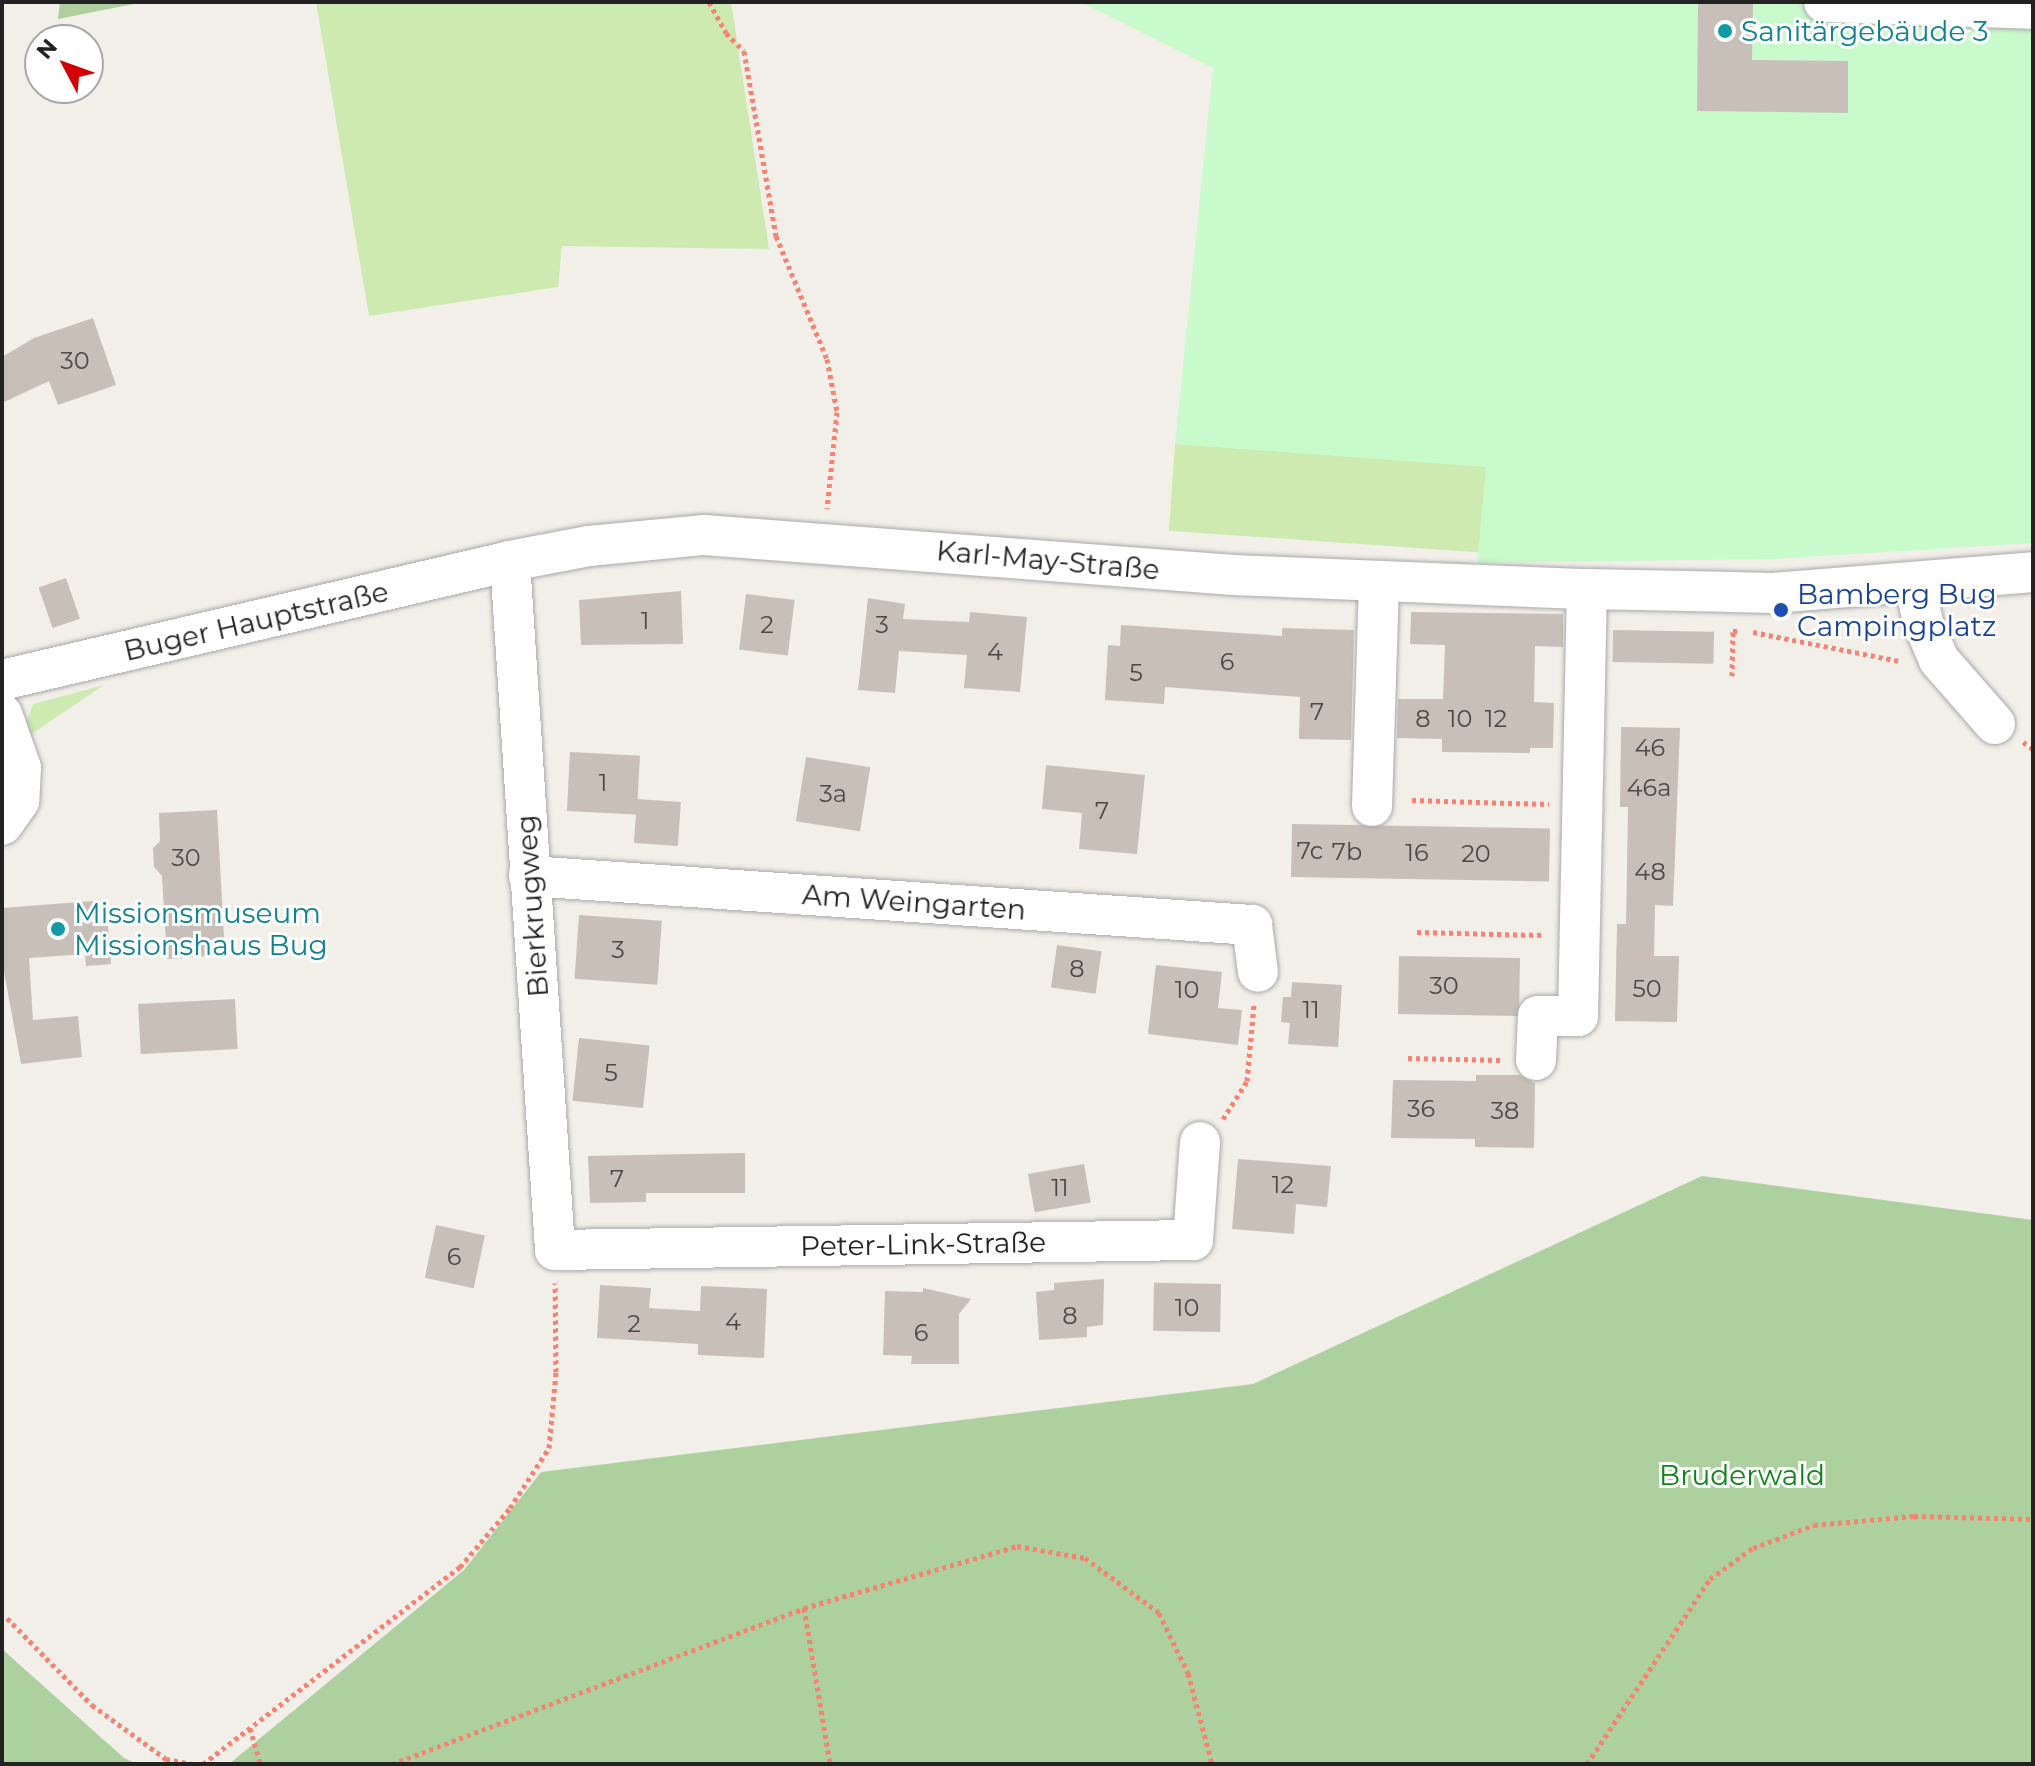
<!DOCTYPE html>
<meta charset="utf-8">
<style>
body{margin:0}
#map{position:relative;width:2035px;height:1766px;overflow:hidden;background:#f2efe9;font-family:Montserrat,sans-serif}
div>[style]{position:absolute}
.grass>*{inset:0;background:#cdebb0;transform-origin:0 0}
.forest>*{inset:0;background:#add19e}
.park>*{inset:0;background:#c8facc}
.building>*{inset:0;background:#c7bfb8;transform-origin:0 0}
.path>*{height:5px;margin-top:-2.5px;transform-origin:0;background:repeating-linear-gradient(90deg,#fa8072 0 4px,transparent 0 8px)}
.roads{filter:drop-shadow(0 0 2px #a9a9a9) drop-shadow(0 0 2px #a9a9a9)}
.minor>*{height:40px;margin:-20px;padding:0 20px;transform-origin:20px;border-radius:20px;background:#fff}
.dots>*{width:22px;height:22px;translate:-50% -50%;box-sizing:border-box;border:4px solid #fff;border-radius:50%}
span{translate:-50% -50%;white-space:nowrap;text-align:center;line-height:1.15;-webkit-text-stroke:6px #fff;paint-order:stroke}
.number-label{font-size:24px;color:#4b4948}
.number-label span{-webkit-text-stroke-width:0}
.culture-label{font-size:28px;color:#0d838f}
.left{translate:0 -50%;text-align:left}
.street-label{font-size:28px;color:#222}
.transit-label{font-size:28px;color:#164399}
.park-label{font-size:28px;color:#0c8416}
.frame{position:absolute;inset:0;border:4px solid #222;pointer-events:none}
.north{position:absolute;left:24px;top:24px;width:80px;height:80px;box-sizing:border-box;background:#fff;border:2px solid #a7a7a7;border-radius:50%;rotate:311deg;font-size:22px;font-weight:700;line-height:32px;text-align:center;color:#222}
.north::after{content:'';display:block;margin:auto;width:28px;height:36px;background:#d40000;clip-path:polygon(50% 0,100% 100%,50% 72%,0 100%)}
</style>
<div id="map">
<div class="grass">
<div style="clip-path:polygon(316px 2px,731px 2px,769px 249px,562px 246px,558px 287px,369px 316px)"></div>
<div style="left:1175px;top:444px;width:312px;height:87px;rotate:4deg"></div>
<div style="clip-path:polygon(104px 685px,30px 735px,27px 721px,33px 704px)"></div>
</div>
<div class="forest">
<div style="clip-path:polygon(60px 2px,144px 2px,58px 19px)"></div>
<div style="clip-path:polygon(1702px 1176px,2033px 1220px,2033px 1764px,229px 1764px,464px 1570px,541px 1472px,1253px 1384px)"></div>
<div style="clip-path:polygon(2px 1649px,124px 1758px,137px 1764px,2px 1764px)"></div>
</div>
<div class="park">
<div style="clip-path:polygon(1081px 2px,2033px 2px,2033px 543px,1772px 559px,1477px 563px,1486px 467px,1175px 444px,1213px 68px)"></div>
</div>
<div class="building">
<div style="clip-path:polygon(1698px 2px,1753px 2px,1752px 60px,1848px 61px,1848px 113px,1697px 111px)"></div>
<div style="clip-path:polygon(93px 318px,116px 385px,58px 405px,49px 381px,2px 403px,2px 357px,34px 338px)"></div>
<div style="left:66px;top:578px;width:43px;height:29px;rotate:71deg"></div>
<div style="clip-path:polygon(681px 591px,683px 644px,581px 645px,579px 600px)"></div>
<div style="left:746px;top:594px;width:49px;height:56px;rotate:7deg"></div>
<div style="clip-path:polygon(868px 598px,905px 604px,903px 619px,969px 622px,970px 612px,1027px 617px,1020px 692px,964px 688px,967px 655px,899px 651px,895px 693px,858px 690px)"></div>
<div style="clip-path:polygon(1411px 612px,1563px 614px,1563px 647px,1535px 646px,1534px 702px,1554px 703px,1553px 748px,1530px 748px,1530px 753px,1442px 752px,1442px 739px,1397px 738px,1398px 699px,1443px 699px,1445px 645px,1410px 644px)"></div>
<div style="clip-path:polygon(1121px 625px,1282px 636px,1282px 628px,1354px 630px,1351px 740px,1299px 739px,1300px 697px,1165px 687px,1164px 704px,1105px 700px,1108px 645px,1120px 646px)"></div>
<div style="left:1613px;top:630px;width:101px;height:32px;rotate:1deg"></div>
<div style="clip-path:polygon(1621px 727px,1680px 728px,1673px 906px,1655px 905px,1654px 956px,1679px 956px,1677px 1022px,1615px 1021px,1617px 924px,1626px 924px,1628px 807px,1620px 807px)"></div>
<div style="left:570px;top:752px;width:70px;height:59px;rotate:3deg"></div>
<div style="left:806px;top:757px;width:65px;height:65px;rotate:9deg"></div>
<div style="clip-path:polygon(1046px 765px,1145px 775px,1137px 854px,1079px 849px,1082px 813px,1042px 809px)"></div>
<div style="left:637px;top:799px;width:44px;height:44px;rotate:4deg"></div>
<div style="clip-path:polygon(217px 810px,225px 955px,167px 959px,162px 876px,154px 867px,153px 848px,160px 841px,159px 813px)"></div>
<div style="left:1292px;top:824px;width:258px;height:53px;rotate:1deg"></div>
<div style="clip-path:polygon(106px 900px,111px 964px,86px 966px,85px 954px,29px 958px,33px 1020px,78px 1016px,82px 1057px,21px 1064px,2px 961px,2px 908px)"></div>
<div style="left:579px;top:915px;width:83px;height:64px;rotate:4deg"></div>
<div style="left:1057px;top:945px;width:45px;height:43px;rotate:8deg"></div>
<div style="left:1399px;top:956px;width:121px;height:58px;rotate:1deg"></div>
<div style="clip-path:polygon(1156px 965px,1222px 972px,1218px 1008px,1242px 1010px,1238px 1045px,1148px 1034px)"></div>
<div style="clip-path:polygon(1292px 982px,1342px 985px,1338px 1047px,1288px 1044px,1290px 1023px,1281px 1022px,1283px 997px,1291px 997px)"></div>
<div style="left:235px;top:999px;width:50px;height:97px;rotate:87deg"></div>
<div style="left:579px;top:1038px;width:71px;height:63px;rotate:6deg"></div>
<div style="clip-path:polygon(1476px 1075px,1520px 1075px,1535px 1083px,1534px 1148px,1475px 1147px,1475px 1139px,1391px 1138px,1393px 1080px,1476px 1081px)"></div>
<div style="clip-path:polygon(745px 1153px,745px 1193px,646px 1193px,646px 1202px,590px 1203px,588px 1156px)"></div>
<div style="clip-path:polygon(1238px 1159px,1331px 1166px,1327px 1207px,1296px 1204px,1294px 1234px,1232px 1229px)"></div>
<div style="left:1084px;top:1164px;width:39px;height:57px;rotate:80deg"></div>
<div style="left:436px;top:1225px;width:50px;height:54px;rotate:12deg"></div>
<div style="clip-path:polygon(1104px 1279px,1103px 1325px,1087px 1327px,1087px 1337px,1039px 1340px,1036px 1292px,1054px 1290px,1054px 1283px)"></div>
<div style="left:1221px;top:1284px;width:48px;height:67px;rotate:91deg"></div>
<div style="clip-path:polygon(600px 1285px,651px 1288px,649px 1308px,700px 1311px,701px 1286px,767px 1289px,764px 1358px,698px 1355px,698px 1344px,597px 1338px)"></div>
<div style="clip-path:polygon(923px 1288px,971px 1299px,959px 1314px,959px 1364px,911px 1364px,912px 1356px,883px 1355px,885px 1291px,923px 1292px)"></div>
</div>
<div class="path">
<div style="left:709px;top:2px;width:35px;rotate:61deg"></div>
<div style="left:726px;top:33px;width:25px;rotate:45deg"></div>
<div style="left:744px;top:51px;width:188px;rotate:80.2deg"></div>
<div style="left:776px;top:236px;width:133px;rotate:67.5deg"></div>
<div style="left:827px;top:359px;width:54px;rotate:79.3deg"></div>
<div style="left:837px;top:412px;width:97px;rotate:95.9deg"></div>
<div style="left:1753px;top:632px;width:150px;rotate:11.2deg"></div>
<div style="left:1732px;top:676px;width:45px;rotate:-88.7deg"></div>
<div style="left:1733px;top:631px;width:6px"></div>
<div style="left:2023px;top:742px;width:12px;rotate:35deg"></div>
<div style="left:1412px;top:800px;width:137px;rotate:1.7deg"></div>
<div style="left:1417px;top:932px;width:127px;rotate:1.4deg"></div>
<div style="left:1408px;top:1058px;width:95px;rotate:1.2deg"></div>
<div style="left:1223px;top:1119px;width:45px;rotate:-57.7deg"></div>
<div style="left:1247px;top:1081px;width:77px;rotate:-84.8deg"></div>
<div style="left:804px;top:1608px;width:158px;rotate:80.5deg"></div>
<div style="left:7px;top:1618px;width:122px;rotate:45.7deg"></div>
<div style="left:92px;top:1705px;width:92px;rotate:36.1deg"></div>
<div style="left:166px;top:1759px;width:26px;rotate:11deg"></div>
<div style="left:250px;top:1728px;width:37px;rotate:74deg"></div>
<div style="left:203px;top:1764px;width:324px;rotate:-37.5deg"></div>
<div style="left:460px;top:1567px;width:77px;rotate:-49.7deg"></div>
<div style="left:510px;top:1508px;width:72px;rotate:-57deg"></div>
<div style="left:549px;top:1448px;width:76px;rotate:-84.7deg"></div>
<div style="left:556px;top:1372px;width:89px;rotate:-90.6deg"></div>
<div style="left:392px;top:1764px;width:441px;rotate:-20.7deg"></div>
<div style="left:804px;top:1608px;width:222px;rotate:-16.2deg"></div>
<div style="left:1017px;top:1546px;width:69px;rotate:10deg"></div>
<div style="left:1085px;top:1558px;width:92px;rotate:36.6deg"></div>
<div style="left:1159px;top:1613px;width:67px;rotate:64.2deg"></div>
<div style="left:1188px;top:1673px;width:94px;rotate:75.2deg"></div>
<div style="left:1587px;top:1764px;width:222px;rotate:-56.4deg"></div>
<div style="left:1710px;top:1579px;width:53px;rotate:-35.8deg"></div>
<div style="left:1753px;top:1548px;width:65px;rotate:-20.7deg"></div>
<div style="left:1814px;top:1525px;width:100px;rotate:-5.1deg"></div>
<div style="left:1914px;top:1516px;width:119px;rotate:1.4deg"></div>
</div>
<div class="roads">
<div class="minor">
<div style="left:1824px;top:2px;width:209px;rotate:1.9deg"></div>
<div style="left:510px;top:561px;width:690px;rotate:86.26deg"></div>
<div style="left:555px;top:1250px;width:638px;rotate:-0.9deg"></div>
<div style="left:1193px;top:1240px;width:98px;rotate:-85.9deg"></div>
<div style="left:1915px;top:585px;width:39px;rotate:78deg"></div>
<div style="left:1923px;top:623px;width:40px;rotate:66.6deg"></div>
<div style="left:1939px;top:660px;width:85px;rotate:48.8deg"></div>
<div style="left:2px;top:680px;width:522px;rotate:-13.18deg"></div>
<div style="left:510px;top:561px;width:80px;rotate:-10.8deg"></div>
<div style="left:589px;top:546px;width:116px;rotate:-5.5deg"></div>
<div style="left:704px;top:535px;width:531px;rotate:4.32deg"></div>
<div style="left:1233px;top:575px;width:354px;rotate:2.3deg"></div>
<div style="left:1587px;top:589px;width:186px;rotate:1.2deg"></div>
<div style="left:1773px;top:593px;width:261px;rotate:-4.6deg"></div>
<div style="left:2px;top:714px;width:57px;rotate:70.6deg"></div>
<div style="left:21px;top:768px;width:33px;rotate:93deg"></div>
<div style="left:19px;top:801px;width:29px;rotate:125deg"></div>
<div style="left:1372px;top:806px;width:225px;rotate:-88.2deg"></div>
<div style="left:529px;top:876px;width:725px;rotate:3.88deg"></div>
<div style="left:1252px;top:925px;width:47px;rotate:82.7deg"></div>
<div style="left:1536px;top:1060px;width:44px;rotate:-87.4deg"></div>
<div style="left:1538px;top:1016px;width:40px"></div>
<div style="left:1578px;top:1016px;width:427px;rotate:-88.8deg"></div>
</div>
</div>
<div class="dots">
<div style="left:1725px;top:31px;background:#0f9aa8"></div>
<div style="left:1781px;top:610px;background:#1a4fb4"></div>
<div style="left:58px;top:929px;background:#0f9aa8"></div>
</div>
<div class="number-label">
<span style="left:75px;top:361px">30</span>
<span style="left:645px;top:621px">1</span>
<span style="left:767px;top:625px">2</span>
<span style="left:882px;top:625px">3</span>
<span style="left:995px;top:652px">4</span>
<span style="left:1227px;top:662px">6</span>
<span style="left:1136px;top:673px">5</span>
<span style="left:1317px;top:712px">7</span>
<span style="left:1423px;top:719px">8</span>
<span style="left:1460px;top:719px">10</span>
<span style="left:1496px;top:719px">12</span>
<span style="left:1650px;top:748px">46</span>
<span style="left:603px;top:783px">1</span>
<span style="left:1649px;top:788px">46a</span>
<span style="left:833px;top:794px">3a</span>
<span style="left:1102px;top:811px">7</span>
<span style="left:1310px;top:851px">7c</span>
<span style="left:1347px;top:852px">7b</span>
<span style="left:1417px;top:853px">16</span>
<span style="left:1476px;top:854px">20</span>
<span style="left:186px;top:858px">30</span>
<span style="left:1650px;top:872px">48</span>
<span style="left:618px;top:950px">3</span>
<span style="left:1077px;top:969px">8</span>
<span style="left:1444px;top:986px">30</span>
<span style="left:1647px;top:989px">50</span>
<span style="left:1187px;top:990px">10</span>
<span style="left:1311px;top:1010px">11</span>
<span style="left:611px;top:1073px">5</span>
<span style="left:1421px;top:1109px">36</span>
<span style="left:1505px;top:1111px">38</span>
<span style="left:617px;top:1179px">7</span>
<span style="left:1283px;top:1185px">12</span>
<span style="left:1060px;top:1188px">11</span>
<span style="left:454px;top:1257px">6</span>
<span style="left:1187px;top:1308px">10</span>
<span style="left:1070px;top:1316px">8</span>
<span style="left:733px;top:1322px">4</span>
<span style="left:634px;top:1324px">2</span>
<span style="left:921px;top:1333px">6</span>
</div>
<div class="culture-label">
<span class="left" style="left:1741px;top:31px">Sanitärgebäude 3</span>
<span class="left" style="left:74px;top:929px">Missionsmuseum<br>Missionshaus Bug</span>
</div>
<div class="street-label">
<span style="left:1048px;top:560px;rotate:5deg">Karl-May-Straße</span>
<span style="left:256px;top:621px;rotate:-13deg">Buger Hauptstraße</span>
<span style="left:914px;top:902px;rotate:4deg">Am Weingarten</span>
<span style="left:532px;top:906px;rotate:-94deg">Bierkrugweg</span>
<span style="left:923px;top:1244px;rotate:-1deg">Peter-Link-Straße</span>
</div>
<div class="transit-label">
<span class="left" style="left:1797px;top:610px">Bamberg Bug<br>Campingplatz</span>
</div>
<div class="park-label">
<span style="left:1742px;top:1475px">Bruderwald</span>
</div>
<div class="frame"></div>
<div class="north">N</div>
</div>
